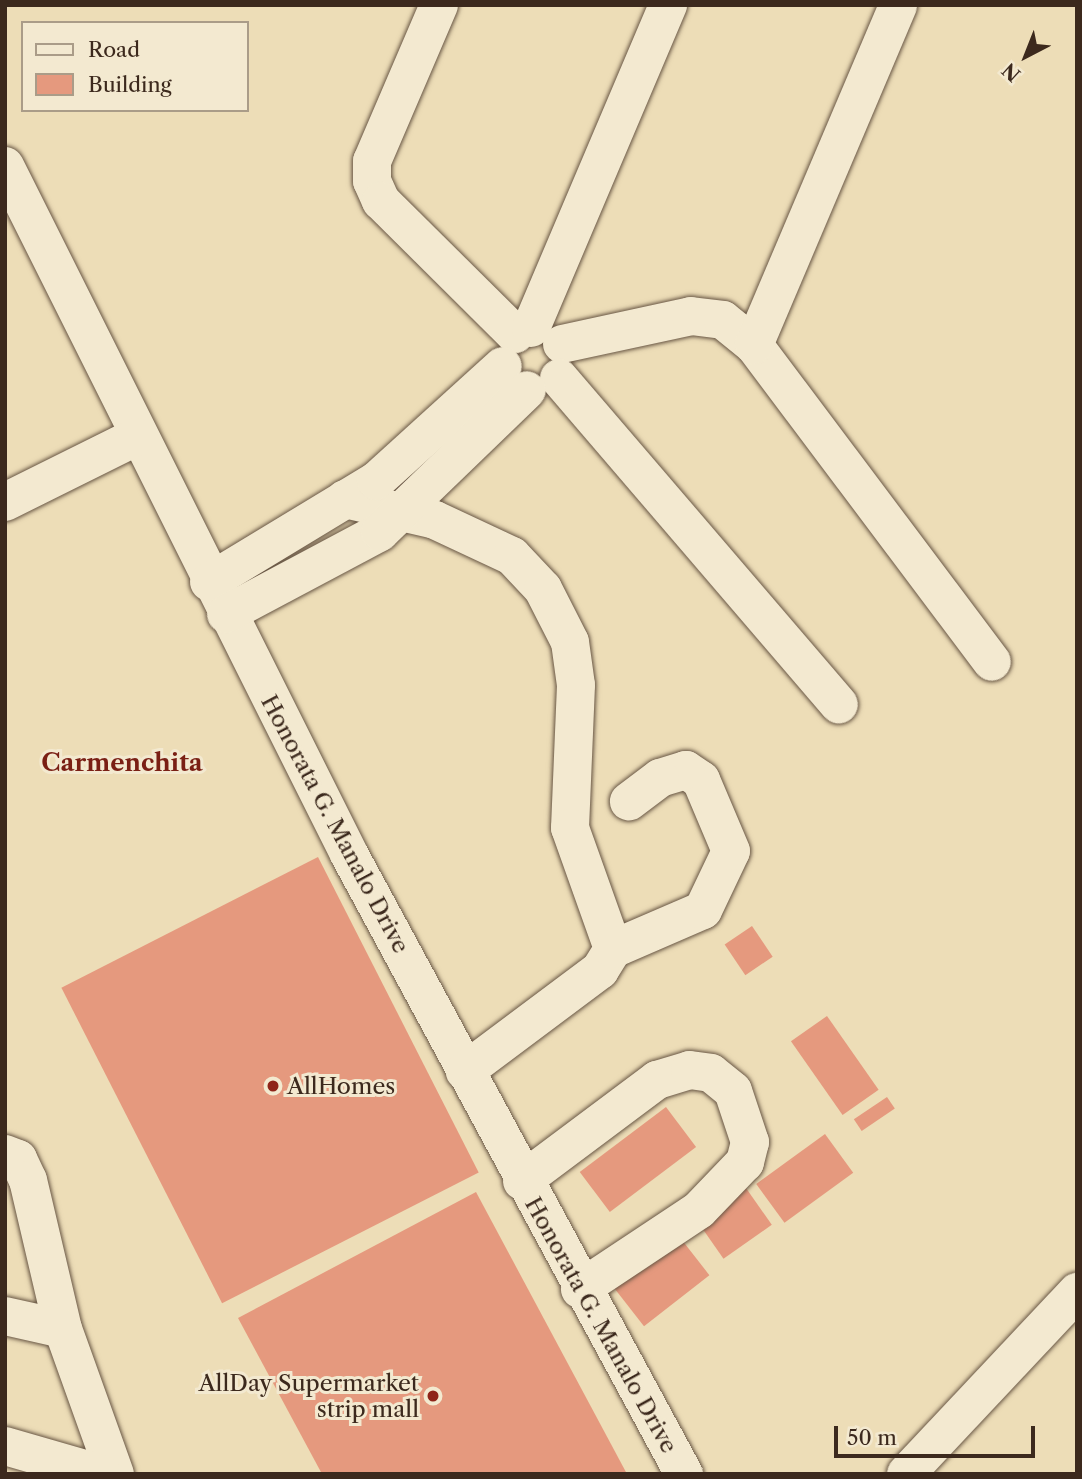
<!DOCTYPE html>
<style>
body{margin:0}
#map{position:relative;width:1082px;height:1479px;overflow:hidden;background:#edddb7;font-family:"Libre Caslon Text",serif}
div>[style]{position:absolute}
.building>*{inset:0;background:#e5997e;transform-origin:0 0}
.roads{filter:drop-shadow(0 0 2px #685644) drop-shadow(0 0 2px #685644)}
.minor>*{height:38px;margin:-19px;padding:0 19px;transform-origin:19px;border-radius:19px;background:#f3e9d0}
.dots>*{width:19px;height:19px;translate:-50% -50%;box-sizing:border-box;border:4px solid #f3e9d0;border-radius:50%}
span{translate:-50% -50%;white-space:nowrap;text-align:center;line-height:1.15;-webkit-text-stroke:6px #f3e9d0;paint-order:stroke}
.street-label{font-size:23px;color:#3c291d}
.poi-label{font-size:23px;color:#3c291d}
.left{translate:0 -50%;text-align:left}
.right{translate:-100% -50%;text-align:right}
.neighbourhood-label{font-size:24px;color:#7a1f14;font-weight:700}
.frame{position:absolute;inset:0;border:7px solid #3c291d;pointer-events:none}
.legend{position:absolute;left:21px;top:21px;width:228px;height:91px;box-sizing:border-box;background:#f3e9d0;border:2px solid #aa9c88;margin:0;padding:9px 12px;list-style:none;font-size:21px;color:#3c291d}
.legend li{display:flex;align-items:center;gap:14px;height:35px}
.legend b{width:35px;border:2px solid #aa9c88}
.north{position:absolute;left:991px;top:21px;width:70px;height:70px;-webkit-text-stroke:5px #f3e9d0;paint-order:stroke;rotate:222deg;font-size:19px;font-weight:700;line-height:28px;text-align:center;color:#3c291d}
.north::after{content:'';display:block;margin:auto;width:24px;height:32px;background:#3c291d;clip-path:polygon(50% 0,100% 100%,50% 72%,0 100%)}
.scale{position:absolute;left:834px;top:1426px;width:201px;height:32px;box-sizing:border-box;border:4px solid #3c291d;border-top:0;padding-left:9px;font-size:21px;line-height:24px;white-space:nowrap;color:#3c291d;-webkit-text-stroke:5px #f3e9d0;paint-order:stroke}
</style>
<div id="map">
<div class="building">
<div style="left:318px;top:857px;width:354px;height:288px;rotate:63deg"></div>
<div style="left:752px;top:926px;width:37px;height:33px;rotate:56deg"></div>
<div style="left:827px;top:1016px;width:90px;height:44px;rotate:55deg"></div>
<div style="left:887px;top:1097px;width:14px;height:40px;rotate:56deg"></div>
<div style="left:666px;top:1107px;width:50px;height:108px;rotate:53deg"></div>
<div style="left:825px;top:1134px;width:48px;height:85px;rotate:54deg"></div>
<div style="left:746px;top:1188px;width:45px;height:59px;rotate:55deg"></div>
<div style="clip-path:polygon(476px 1192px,627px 1474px,322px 1474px,238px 1318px)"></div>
<div style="left:678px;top:1235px;width:51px;height:83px;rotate:52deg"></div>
</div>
<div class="roads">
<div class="minor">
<div style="left:439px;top:5px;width:170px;rotate:113.2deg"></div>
<div style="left:372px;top:161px;width:20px;rotate:90deg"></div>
<div style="left:372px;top:181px;width:22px;rotate:66deg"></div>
<div style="left:381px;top:201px;width:189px;rotate:44.8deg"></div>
<div style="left:5px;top:166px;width:769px;rotate:63.43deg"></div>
<div style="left:349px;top:854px;width:705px;rotate:61.62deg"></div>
<div style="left:531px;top:328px;width:351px;rotate:-67deg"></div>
<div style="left:562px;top:344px;width:132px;rotate:-12.2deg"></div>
<div style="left:691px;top:316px;width:32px;rotate:7deg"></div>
<div style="left:723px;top:320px;width:40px;rotate:39deg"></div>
<div style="left:754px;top:345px;width:396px;rotate:53.1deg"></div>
<div style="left:754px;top:345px;width:369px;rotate:-67deg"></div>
<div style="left:559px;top:378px;width:430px;rotate:49.4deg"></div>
<div style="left:345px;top:499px;width:92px;rotate:13.1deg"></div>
<div style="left:435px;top:520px;width:85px;rotate:25.1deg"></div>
<div style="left:512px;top:556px;width:45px;rotate:46.8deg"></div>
<div style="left:543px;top:589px;width:59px;rotate:63deg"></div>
<div style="left:570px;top:642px;width:43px;rotate:82.1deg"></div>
<div style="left:576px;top:685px;width:143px;rotate:92.4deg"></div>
<div style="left:570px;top:828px;width:128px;rotate:70.4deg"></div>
<div style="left:613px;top:949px;width:25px;rotate:122deg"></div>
<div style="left:600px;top:970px;width:169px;rotate:143.2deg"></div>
<div style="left:5px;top:502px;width:146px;rotate:-26.4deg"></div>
<div style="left:209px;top:582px;width:195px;rotate:-31.2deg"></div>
<div style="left:376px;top:481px;width:171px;rotate:-42.2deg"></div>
<div style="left:226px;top:614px;width:174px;rotate:-28deg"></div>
<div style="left:380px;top:532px;width:204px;rotate:-44deg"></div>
<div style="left:613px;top:949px;width:98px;rotate:-23.4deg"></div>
<div style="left:703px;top:910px;width:65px;rotate:-64.6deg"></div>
<div style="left:731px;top:851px;width:77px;rotate:-112.9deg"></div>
<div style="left:701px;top:780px;width:18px;rotate:-146deg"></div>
<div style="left:686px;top:770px;width:27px;rotate:163deg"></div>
<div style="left:660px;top:778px;width:39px;rotate:143deg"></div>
<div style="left:5px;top:1154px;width:14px;rotate:21deg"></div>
<div style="left:18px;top:1159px;width:23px;rotate:65deg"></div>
<div style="left:28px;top:1180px;width:153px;rotate:76.8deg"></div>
<div style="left:63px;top:1329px;width:154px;rotate:70.3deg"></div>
<div style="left:522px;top:1181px;width:169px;rotate:-36.8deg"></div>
<div style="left:657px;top:1080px;width:34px;rotate:-17deg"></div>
<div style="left:690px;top:1070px;width:21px;rotate:8deg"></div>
<div style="left:711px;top:1073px;width:28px;rotate:39deg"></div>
<div style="left:733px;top:1091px;width:54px;rotate:71.6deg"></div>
<div style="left:750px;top:1142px;width:21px;rotate:104deg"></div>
<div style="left:745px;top:1162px;width:66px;rotate:133.8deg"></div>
<div style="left:699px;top:1210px;width:143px;rotate:146.4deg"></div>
<div style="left:5px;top:1316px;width:59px;rotate:12.6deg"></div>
<div style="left:5px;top:1446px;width:101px;rotate:16.1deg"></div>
<div style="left:906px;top:1474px;width:250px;rotate:-46.8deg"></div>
</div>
</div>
<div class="dots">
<div style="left:273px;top:1086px;background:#8f2418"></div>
<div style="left:433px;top:1396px;background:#8f2418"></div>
</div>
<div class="street-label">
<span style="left:335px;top:824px;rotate:62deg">Honorata G. Manalo Drive</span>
<span style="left:601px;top:1325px;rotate:61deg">Honorata G. Manalo Drive</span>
</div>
<div class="poi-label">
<span class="left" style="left:287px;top:1086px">AllHomes</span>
<span class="right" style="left:419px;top:1396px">AllDay Supermarket<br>strip mall</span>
</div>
<div class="neighbourhood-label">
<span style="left:122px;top:763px">Carmenchita</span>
</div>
<div class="frame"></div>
<ul class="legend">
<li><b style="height:9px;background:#f3e9d0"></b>Road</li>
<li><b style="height:19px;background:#e5997e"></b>Building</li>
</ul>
<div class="north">N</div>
<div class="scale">50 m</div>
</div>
